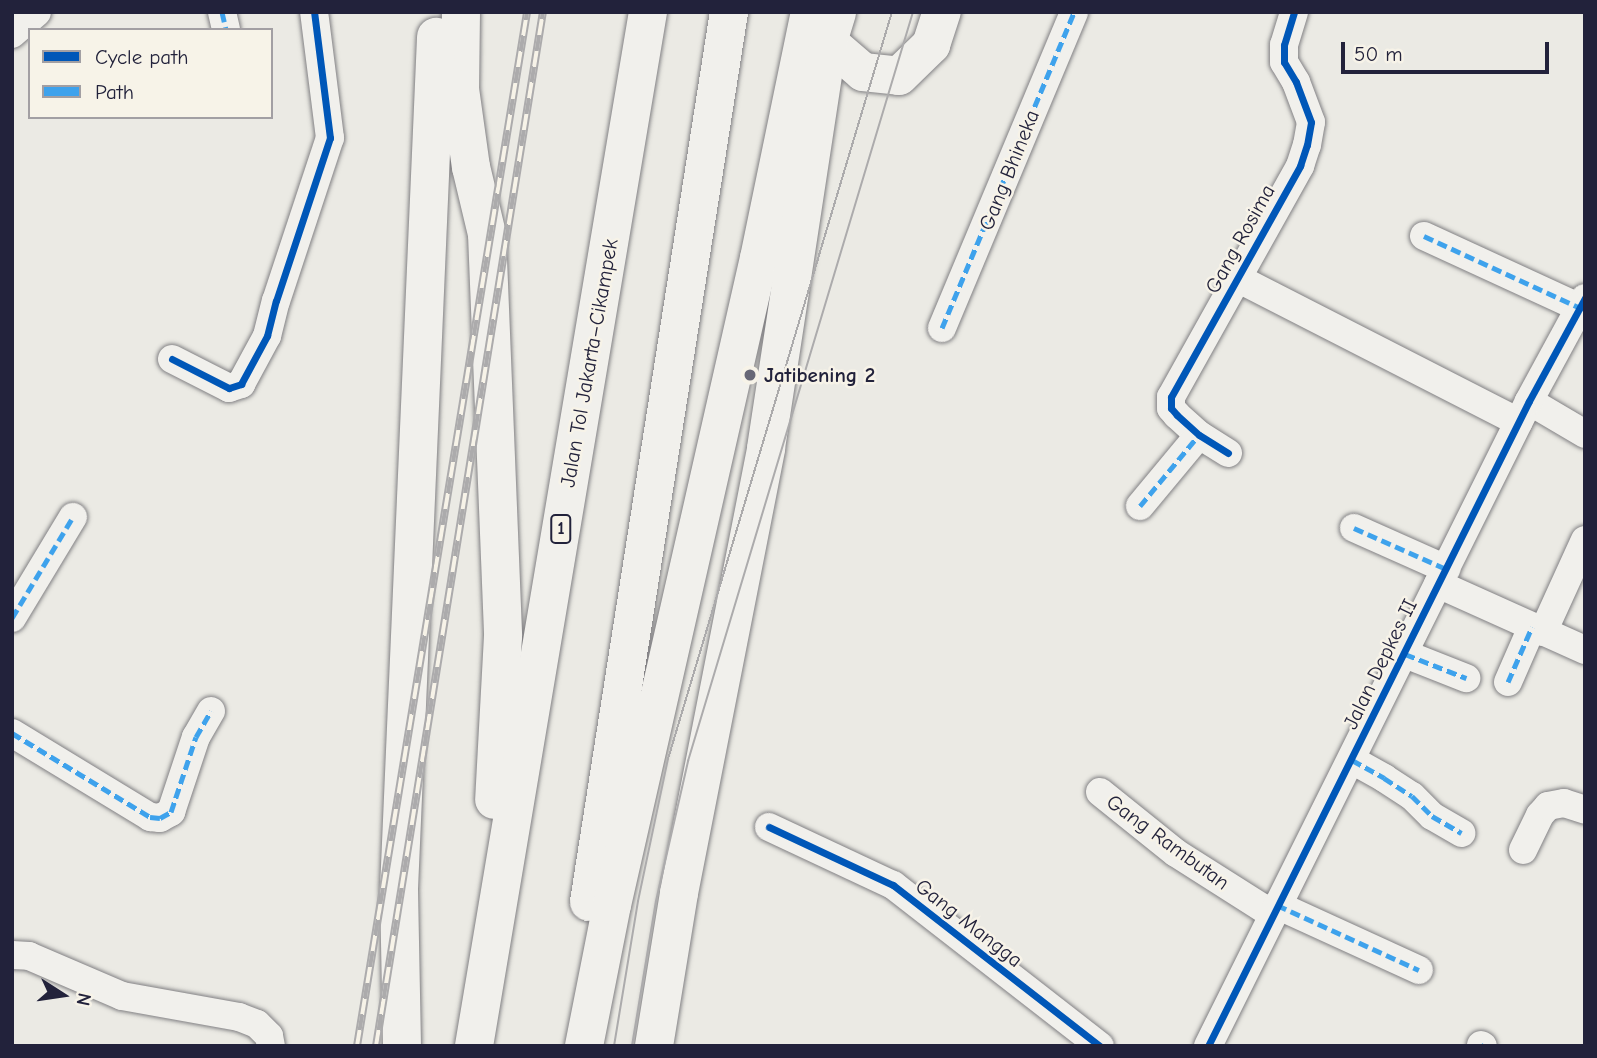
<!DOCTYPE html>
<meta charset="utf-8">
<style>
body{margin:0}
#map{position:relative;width:1597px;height:1058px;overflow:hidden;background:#ebeae4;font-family:"Comic Neue",sans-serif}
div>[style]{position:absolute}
.roads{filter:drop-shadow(0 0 2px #818083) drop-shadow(0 0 2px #818083)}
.street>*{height:28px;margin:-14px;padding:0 14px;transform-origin:14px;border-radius:14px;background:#f1f0ec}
.secondary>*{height:38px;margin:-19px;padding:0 19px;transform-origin:19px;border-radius:19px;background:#f1f0ec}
.highway>*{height:38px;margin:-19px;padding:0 19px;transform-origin:19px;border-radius:19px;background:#f1f0ec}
.tram>*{height:2px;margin:-1px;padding:0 1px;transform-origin:1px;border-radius:1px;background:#acabac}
.rail>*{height:8px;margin-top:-4px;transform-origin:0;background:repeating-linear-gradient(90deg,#f7f3e8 0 16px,#acabac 0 32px);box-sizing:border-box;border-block:2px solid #acabac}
.quiet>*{height:5px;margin-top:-2.5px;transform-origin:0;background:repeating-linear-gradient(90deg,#3ea2ec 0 10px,transparent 0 15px)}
.cycleway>*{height:7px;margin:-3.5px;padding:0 3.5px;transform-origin:3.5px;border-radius:3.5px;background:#0057b8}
.dots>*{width:19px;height:19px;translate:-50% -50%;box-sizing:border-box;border:4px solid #f7f3e8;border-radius:50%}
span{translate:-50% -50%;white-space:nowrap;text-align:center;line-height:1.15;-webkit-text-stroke:5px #f7f3e8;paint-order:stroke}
.shield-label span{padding:2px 5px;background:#f7f3e8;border:2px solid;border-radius:5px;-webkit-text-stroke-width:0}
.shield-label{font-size:19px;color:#22223b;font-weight:700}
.street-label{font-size:21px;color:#22223b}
.poi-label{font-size:21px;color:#22223b;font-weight:700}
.left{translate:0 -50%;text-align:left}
.frame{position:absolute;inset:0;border:14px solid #22223b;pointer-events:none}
.legend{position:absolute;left:28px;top:28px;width:245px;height:91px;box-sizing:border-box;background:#f7f3e8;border:2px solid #a29fa3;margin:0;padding:9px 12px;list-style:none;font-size:21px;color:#22223b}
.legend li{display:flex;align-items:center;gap:14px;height:35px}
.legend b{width:35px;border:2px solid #a29fa3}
.north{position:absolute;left:28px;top:960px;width:70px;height:70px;-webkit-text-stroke:5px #f7f3e8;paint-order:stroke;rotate:102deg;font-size:19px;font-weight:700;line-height:28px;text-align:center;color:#22223b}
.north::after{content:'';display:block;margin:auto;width:24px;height:32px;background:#22223b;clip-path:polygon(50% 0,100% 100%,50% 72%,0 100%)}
.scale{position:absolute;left:1341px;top:42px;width:208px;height:32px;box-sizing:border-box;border:4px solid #22223b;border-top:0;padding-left:9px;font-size:21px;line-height:24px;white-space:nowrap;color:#22223b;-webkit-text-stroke:5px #f7f3e8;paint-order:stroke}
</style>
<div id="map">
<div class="roads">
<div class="street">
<div style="left:222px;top:12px;width:18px;rotate:77deg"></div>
<div style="left:12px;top:34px;width:33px;rotate:-41deg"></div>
<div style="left:1424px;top:236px;width:177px;rotate:24.7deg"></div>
<div style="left:1239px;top:279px;width:314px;rotate:27.1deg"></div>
<div style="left:942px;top:328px;width:342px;rotate:-67.3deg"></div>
<div style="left:172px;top:359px;width:64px;rotate:27deg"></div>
<div style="left:229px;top:388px;width:13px;rotate:-18deg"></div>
<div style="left:241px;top:384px;width:55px;rotate:-61.6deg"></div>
<div style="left:267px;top:336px;width:36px;rotate:-76deg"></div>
<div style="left:276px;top:301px;width:172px;rotate:-71.7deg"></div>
<div style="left:330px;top:138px;width:127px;rotate:-97.2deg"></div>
<div style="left:1529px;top:401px;width:65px;rotate:30.5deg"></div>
<div style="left:1228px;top:453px;width:34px;rotate:-148deg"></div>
<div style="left:1199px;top:435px;width:30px;rotate:-138deg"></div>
<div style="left:1177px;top:415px;width:9px;rotate:-131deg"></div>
<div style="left:1171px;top:408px;width:11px;rotate:-90deg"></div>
<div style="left:1171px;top:397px;width:265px;rotate:-60.8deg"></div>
<div style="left:1300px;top:166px;width:22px;rotate:-72deg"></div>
<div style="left:1307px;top:145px;width:23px;rotate:-80deg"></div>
<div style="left:1311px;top:122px;width:43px;rotate:-110.6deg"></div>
<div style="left:1296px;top:82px;width:23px;rotate:-121deg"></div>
<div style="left:1284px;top:62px;width:17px;rotate:-90deg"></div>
<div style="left:1284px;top:45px;width:34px;rotate:-73deg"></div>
<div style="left:1140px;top:506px;width:92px;rotate:-50.3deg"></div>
<div style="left:1354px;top:528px;width:101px;rotate:24deg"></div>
<div style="left:1438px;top:584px;width:161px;rotate:24.2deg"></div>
<div style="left:12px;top:618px;width:118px;rotate:-58.9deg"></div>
<div style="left:1543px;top:632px;width:101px;rotate:-65.5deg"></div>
<div style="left:1405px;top:654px;width:66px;rotate:21.5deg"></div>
<div style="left:1508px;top:682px;width:60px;rotate:-66.4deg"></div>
<div style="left:12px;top:733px;width:162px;rotate:31.3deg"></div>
<div style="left:150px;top:817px;width:10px;rotate:6deg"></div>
<div style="left:160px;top:818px;width:13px;rotate:-29deg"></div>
<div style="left:171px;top:812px;width:79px;rotate:-71.6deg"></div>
<div style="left:196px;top:737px;width:30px;rotate:-60deg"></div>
<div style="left:1352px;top:760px;width:37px;rotate:29deg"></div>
<div style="left:1384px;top:778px;width:33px;rotate:33deg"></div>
<div style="left:1412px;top:796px;width:28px;rotate:45deg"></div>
<div style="left:1432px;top:816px;width:34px;rotate:30deg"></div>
<div style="left:1100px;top:792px;width:97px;rotate:38.8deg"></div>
<div style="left:1176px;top:853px;width:114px;rotate:32.4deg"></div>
<div style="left:769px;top:827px;width:137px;rotate:25.1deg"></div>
<div style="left:893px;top:885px;width:262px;rotate:37.9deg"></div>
<div style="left:1523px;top:850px;width:39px;rotate:-64deg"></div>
<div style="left:1540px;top:815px;width:12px;rotate:-48deg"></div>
<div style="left:1548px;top:806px;width:16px;rotate:-11deg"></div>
<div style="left:1564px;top:803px;width:22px;rotate:18deg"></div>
<div style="left:1277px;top:905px;width:156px;rotate:24.6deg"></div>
<div style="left:12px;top:955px;width:17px;rotate:3deg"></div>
<div style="left:29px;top:956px;width:101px;rotate:23.3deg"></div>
<div style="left:122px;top:996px;width:119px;rotate:10.2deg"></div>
<div style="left:239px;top:1017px;width:19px;rotate:21deg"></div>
<div style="left:257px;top:1024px;width:17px;rotate:45deg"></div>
<div style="left:269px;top:1036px;width:10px;rotate:79deg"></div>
<div style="left:1481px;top:1045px;width:2px;rotate:27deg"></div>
<div style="left:1208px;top:1046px;width:720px;rotate:-63.54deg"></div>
<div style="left:1529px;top:401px;width:117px;rotate:-61.5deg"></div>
</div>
<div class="secondary">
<div style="left:828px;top:42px;width:46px;rotate:40.6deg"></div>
<div style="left:863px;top:72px;width:36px;rotate:6deg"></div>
<div style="left:899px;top:76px;width:45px;rotate:-44.1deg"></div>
<div style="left:931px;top:45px;width:35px;rotate:-72deg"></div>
</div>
<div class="highway">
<div style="left:461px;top:12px;width:77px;rotate:90.7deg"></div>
<div style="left:460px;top:89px;width:79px;rotate:82deg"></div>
<div style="left:471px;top:167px;width:69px;rotate:76.6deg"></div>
<div style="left:487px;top:234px;width:402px;rotate:87.7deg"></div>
<div style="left:503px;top:636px;width:164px;rotate:93.1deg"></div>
<div style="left:589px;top:902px;width:901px;rotate:-81.06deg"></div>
<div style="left:402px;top:1046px;width:157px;rotate:-91.1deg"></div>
<div style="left:399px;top:889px;width:853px;rotate:-87.51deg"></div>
<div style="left:474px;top:1046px;width:1049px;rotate:-80.45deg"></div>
<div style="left:584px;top:1046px;width:144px;rotate:-78.8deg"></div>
<div style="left:612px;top:905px;width:663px;rotate:-77.2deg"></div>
<div style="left:759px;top:258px;width:251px;rotate:-78.3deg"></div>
<div style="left:654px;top:1046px;width:155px;rotate:-80.7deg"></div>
<div style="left:679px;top:893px;width:453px;rotate:-78.9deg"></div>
<div style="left:766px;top:448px;width:411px;rotate:-81.3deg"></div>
<div style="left:828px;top:42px;width:31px;rotate:-73deg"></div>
</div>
</div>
<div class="tram">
<div style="left:614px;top:1046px;width:147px;rotate:-80.6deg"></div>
<div style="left:638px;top:901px;width:145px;rotate:-78.1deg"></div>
<div style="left:668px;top:759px;width:780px;rotate:-73.31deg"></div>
<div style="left:632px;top:1046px;width:147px;rotate:-80.6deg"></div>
<div style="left:656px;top:901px;width:144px;rotate:-77.1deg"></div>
<div style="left:688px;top:761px;width:782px;rotate:-73.28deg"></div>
</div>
<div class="rail">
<div style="left:357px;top:1046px;width:1048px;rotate:-80.66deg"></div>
<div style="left:376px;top:1046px;width:1047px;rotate:-80.83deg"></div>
</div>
<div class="quiet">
<div style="left:222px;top:12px;width:18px;rotate:77deg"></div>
<div style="left:1424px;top:236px;width:177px;rotate:24.7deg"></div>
<div style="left:942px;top:328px;width:342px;rotate:-67.3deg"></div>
<div style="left:1140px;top:506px;width:92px;rotate:-50.3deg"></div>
<div style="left:1354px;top:528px;width:101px;rotate:24deg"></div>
<div style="left:12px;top:618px;width:118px;rotate:-58.9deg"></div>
<div style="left:1405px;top:654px;width:66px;rotate:21.5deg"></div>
<div style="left:1508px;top:682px;width:60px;rotate:-66.4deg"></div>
<div style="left:12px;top:733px;width:162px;rotate:31.3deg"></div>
<div style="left:150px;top:817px;width:10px;rotate:6deg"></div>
<div style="left:160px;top:818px;width:13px;rotate:-29deg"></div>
<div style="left:171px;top:812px;width:79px;rotate:-71.6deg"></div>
<div style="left:196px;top:737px;width:30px;rotate:-60deg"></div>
<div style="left:1352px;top:760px;width:37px;rotate:29deg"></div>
<div style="left:1384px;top:778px;width:33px;rotate:33deg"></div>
<div style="left:1412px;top:796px;width:28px;rotate:45deg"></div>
<div style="left:1432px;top:816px;width:34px;rotate:30deg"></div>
<div style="left:1277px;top:905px;width:156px;rotate:24.6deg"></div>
<div style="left:1481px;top:1045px;width:2px;rotate:27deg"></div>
</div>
<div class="cycleway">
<div style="left:172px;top:359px;width:64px;rotate:27deg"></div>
<div style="left:229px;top:388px;width:13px;rotate:-18deg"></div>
<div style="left:241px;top:384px;width:55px;rotate:-61.6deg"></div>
<div style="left:267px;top:336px;width:36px;rotate:-76deg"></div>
<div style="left:276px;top:301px;width:172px;rotate:-71.7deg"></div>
<div style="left:330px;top:138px;width:127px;rotate:-97.2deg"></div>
<div style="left:1228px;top:453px;width:34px;rotate:-148deg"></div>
<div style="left:1199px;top:435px;width:30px;rotate:-138deg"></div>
<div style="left:1177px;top:415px;width:9px;rotate:-131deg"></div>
<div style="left:1171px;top:408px;width:11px;rotate:-90deg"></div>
<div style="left:1171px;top:397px;width:265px;rotate:-60.8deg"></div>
<div style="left:1300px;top:166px;width:22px;rotate:-72deg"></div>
<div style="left:1307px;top:145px;width:23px;rotate:-80deg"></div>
<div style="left:1311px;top:122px;width:43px;rotate:-110.6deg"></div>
<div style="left:1296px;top:82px;width:23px;rotate:-121deg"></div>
<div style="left:1284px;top:62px;width:17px;rotate:-90deg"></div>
<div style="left:1284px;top:45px;width:34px;rotate:-73deg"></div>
<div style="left:769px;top:827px;width:137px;rotate:25.1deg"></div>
<div style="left:893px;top:885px;width:262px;rotate:37.9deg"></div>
<div style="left:1208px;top:1046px;width:720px;rotate:-63.54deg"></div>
<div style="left:1529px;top:401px;width:117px;rotate:-61.5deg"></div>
</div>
<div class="dots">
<div style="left:750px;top:375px;background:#686876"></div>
</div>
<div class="shield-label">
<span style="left:561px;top:529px">1</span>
</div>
<div class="street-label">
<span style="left:1009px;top:170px;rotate:-68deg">Gang Bhineka</span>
<span style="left:1240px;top:239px;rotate:-61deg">Gang Rosima</span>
<span style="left:589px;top:363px;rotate:-80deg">Jalan Tol Jakarta–Cikampek</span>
<span style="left:1380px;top:664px;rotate:-64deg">Jalan Depkes II</span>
<span style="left:1168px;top:842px;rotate:36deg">Gang Rambutan</span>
<span style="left:969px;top:923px;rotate:38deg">Gang Mangga</span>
</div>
<div class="poi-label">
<span class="left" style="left:764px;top:375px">Jatibening 2</span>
</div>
<div class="frame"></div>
<ul class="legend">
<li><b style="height:9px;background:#0057b8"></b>Cycle path</li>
<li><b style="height:9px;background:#3ea2ec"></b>Path</li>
</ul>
<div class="north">N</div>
<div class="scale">50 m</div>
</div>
